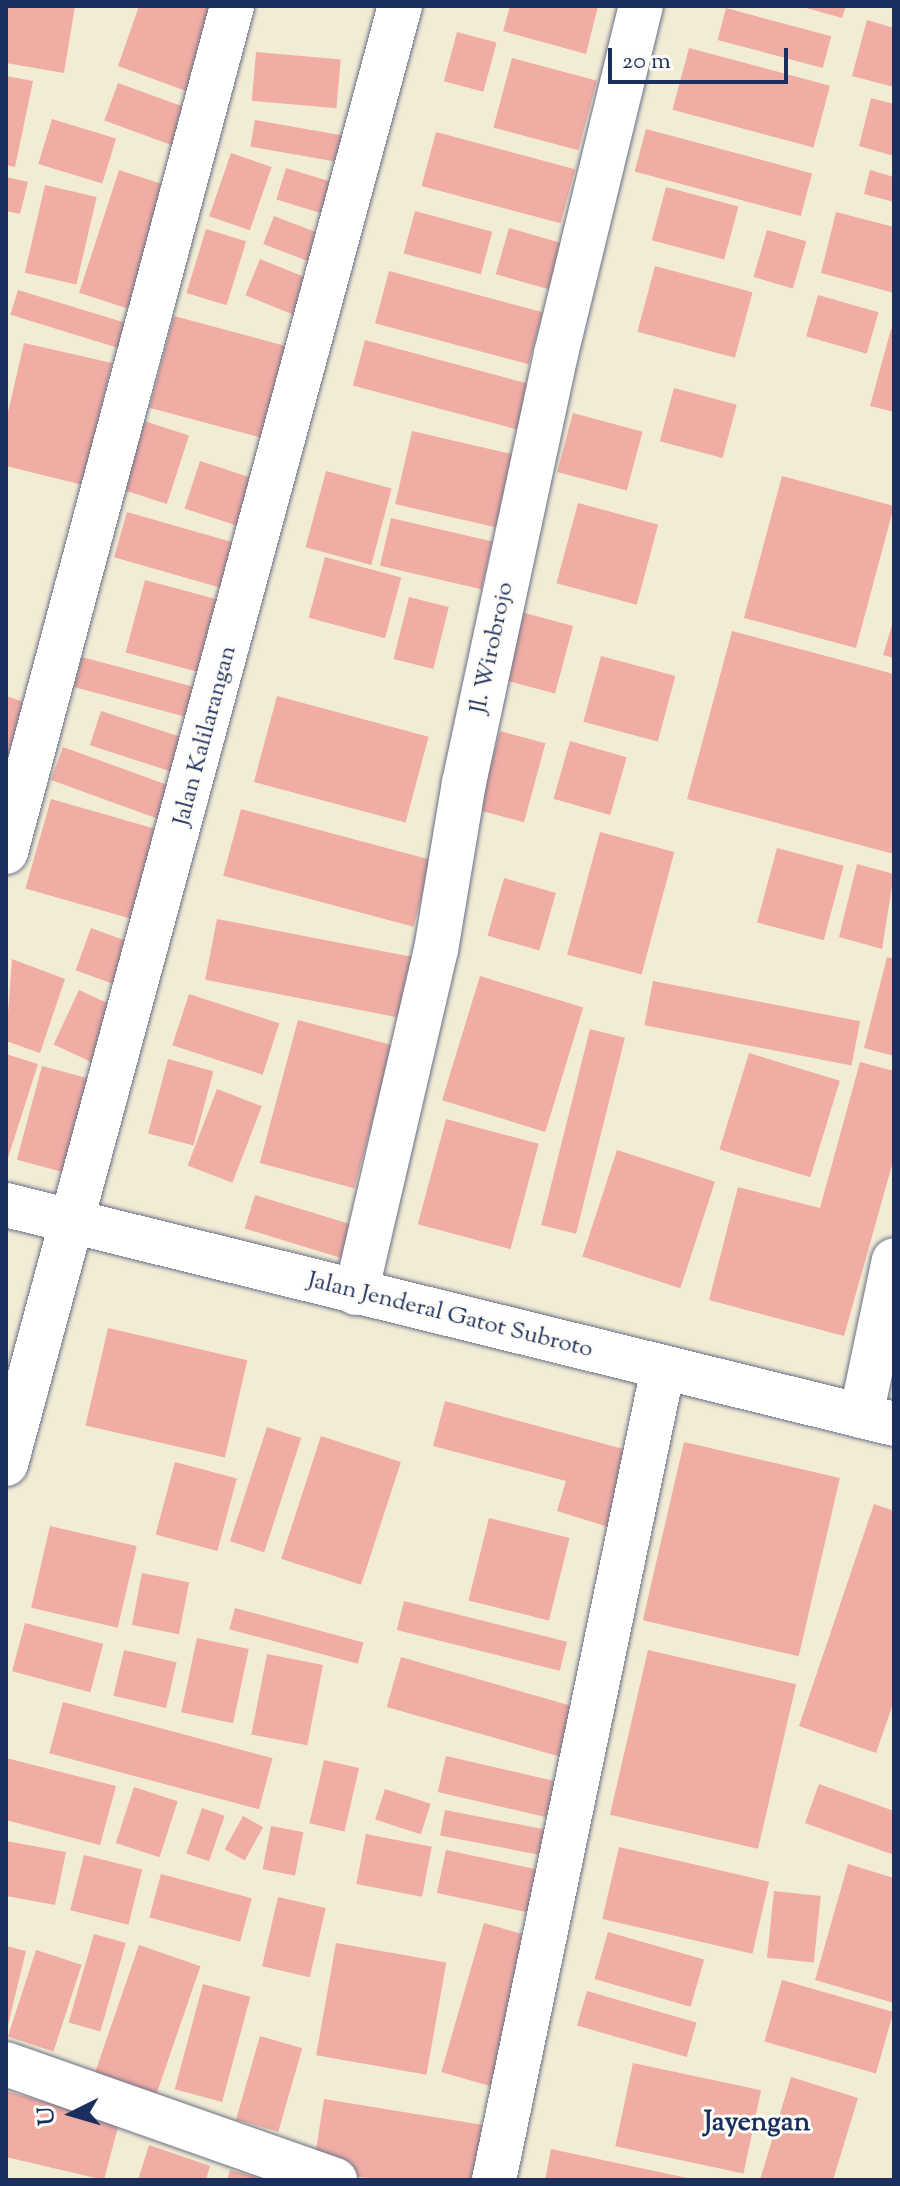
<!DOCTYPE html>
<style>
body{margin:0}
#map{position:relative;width:900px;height:2186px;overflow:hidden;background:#f3ecd5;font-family:"Sorts Mill Goudy",serif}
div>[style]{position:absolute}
.building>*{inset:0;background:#f0ada4;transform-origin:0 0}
.roads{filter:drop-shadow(0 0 2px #677188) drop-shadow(0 0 2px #677188)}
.minor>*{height:44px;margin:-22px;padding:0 22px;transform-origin:22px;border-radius:22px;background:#fff}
.tertiary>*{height:44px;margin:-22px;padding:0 22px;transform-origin:22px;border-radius:22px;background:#fff}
.secondary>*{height:44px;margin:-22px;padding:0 22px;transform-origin:22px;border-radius:22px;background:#fff}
span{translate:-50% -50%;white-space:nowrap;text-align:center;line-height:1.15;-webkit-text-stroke:6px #fdfcf7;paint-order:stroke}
.street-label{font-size:24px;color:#1b2f5e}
.quarter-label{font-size:28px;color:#1b2f5e;font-weight:700}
.frame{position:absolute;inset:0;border:8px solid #1b2f5e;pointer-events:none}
.north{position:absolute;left:32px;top:2074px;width:80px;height:80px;-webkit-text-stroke:6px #fdfcf7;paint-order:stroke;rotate:265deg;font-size:22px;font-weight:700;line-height:32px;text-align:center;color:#1b2f5e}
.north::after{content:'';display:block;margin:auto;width:28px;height:36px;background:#1b2f5e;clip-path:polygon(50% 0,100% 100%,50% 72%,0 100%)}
.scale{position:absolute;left:608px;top:48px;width:180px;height:36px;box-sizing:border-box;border:4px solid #1b2f5e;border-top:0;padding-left:10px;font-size:24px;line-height:28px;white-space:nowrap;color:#1b2f5e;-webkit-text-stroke:6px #fdfcf7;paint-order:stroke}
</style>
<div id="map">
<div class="building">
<div style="clip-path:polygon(6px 6px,75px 6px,64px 73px,6px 63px)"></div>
<div style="clip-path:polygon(139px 6px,216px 6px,186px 91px,118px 66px)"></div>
<div style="clip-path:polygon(510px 6px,598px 6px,586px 54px,503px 31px)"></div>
<div style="clip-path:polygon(799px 6px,846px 6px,842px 18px)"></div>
<div style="left:726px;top:8px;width:109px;height:33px;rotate:15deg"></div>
<div style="clip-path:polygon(867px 20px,894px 28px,894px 87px,852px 76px)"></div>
<div style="left:457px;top:32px;width:41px;height:51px;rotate:15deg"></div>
<div style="left:689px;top:48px;width:146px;height:64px;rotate:15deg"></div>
<div style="left:256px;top:52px;width:85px;height:49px;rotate:5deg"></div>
<div style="left:512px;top:58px;width:88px;height:72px;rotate:15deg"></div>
<div style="clip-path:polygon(6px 76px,33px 81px,15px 167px,6px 165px)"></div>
<div style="left:118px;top:83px;width:80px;height:40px;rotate:20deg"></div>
<div style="clip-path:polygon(871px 98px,894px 104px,894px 156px,859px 146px)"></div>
<div style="left:52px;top:119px;width:67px;height:47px;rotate:17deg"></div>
<div style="left:255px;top:120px;width:89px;height:27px;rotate:10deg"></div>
<div style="left:646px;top:129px;width:172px;height:44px;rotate:15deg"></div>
<div style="left:436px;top:132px;width:144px;height:56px;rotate:15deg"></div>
<div style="left:231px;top:153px;width:43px;height:67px;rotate:19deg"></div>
<div style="left:286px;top:168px;width:65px;height:33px;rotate:17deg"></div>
<div style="left:119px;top:170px;width:59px;height:129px;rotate:18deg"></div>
<div style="clip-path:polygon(870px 170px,894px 177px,894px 202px,864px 194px)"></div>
<div style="clip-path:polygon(6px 177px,28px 182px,20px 214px,6px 211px)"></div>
<div style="left:45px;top:185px;width:53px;height:90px;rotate:13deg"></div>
<div style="left:666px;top:187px;width:75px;height:55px;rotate:15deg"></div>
<div style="left:415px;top:211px;width:80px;height:44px;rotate:15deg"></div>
<div style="clip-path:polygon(836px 212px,894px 227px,894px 293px,821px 273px)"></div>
<div style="left:274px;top:216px;width:62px;height:30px;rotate:21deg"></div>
<div style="left:509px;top:228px;width:57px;height:48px;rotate:16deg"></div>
<div style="left:206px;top:229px;width:42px;height:67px;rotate:17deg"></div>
<div style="left:767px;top:230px;width:41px;height:49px;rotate:16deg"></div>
<div style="left:260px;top:259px;width:54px;height:39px;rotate:22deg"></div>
<div style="left:655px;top:266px;width:101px;height:68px;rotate:15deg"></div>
<div style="left:389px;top:271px;width:159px;height:54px;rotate:15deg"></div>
<div style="left:18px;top:290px;width:113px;height:26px;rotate:17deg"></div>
<div style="left:818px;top:295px;width:63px;height:43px;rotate:16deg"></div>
<div style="left:174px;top:316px;width:133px;height:95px;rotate:15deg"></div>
<div style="clip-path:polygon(891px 329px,894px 330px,894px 412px,870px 406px)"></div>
<div style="left:365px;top:340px;width:172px;height:47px;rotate:15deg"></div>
<div style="clip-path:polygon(24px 343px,112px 363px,83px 485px,6px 466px,6px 421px)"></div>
<div style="left:674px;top:388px;width:65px;height:55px;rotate:15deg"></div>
<div style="left:573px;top:413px;width:72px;height:61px;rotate:15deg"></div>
<div style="left:132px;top:417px;width:60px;height:72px;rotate:18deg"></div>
<div style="left:412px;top:431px;width:104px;height:75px;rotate:13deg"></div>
<div style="left:200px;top:461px;width:70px;height:50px;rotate:18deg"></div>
<div style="left:326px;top:471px;width:68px;height:79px;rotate:15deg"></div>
<div style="left:782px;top:476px;width:116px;height:147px;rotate:15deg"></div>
<div style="left:578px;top:503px;width:83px;height:83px;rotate:15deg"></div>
<div style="left:127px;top:512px;width:119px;height:47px;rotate:16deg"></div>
<div style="left:391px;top:518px;width:104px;height:49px;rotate:13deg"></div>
<div style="left:325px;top:557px;width:79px;height:63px;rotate:15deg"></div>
<div style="left:145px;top:580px;width:82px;height:75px;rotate:15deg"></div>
<div style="left:409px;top:597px;width:41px;height:64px;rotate:14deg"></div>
<div style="left:521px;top:612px;width:54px;height:70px;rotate:15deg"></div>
<div style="clip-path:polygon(894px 618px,894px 658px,883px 655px)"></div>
<div style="clip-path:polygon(732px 631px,894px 674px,894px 854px,687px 799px)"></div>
<div style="left:601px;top:656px;width:77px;height:68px;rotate:15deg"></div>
<div style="left:82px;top:657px;width:124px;height:31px;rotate:15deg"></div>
<div style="clip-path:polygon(6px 696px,33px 705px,6px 772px)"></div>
<div style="left:277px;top:696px;width:157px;height:89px;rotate:15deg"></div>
<div style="left:101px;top:711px;width:86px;height:36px;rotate:18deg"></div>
<div style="left:500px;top:731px;width:47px;height:82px;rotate:15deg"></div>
<div style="left:570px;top:741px;width:59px;height:60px;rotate:16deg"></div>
<div style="left:63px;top:747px;width:115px;height:35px;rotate:20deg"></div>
<div style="left:51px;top:799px;width:121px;height:93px;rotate:16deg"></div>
<div style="left:241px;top:809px;width:197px;height:69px;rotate:15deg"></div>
<div style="left:600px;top:832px;width:77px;height:127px;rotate:15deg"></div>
<div style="left:777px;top:848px;width:69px;height:77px;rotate:15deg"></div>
<div style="clip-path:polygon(857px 864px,894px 874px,882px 949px,839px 937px)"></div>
<div style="left:504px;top:878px;width:54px;height:60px;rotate:16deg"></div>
<div style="left:217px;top:919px;width:198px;height:62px;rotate:11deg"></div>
<div style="left:91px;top:928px;width:51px;height:45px;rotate:20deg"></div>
<div style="clip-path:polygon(887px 957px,894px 959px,894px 1056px,864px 1048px)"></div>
<div style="clip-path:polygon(12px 959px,65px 979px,40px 1053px,6px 1041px)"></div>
<div style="left:480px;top:976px;width:108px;height:130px;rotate:17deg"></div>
<div style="left:653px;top:981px;width:211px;height:45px;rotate:11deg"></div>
<div style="left:79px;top:990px;width:57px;height:60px;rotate:25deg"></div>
<div style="left:189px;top:994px;width:95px;height:54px;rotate:18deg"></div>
<div style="left:298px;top:1020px;width:98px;height:148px;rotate:15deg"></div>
<div style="left:590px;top:1029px;width:36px;height:202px;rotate:14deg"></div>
<div style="left:749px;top:1053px;width:95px;height:101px;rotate:17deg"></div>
<div style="clip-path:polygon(6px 1054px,38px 1064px,7px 1161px,6px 1161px)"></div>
<div style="left:168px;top:1059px;width:47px;height:77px;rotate:15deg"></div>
<div style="clip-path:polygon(860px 1062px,894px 1071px,894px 1158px,844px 1336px,709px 1300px,738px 1187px,820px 1208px)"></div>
<div style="left:42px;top:1066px;width:54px;height:97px;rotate:15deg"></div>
<div style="left:217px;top:1089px;width:48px;height:82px;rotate:21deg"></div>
<div style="left:446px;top:1119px;width:96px;height:109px;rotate:15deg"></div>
<div style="left:617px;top:1150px;width:103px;height:112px;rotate:18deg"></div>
<div style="left:255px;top:1195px;width:105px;height:35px;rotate:17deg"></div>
<div style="left:108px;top:1328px;width:143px;height:100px;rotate:13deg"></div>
<div style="clip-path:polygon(445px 1401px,642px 1454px,618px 1530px,557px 1511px,566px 1481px,433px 1446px)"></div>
<div style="left:267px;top:1427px;width:36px;height:120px;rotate:18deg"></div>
<div style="left:321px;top:1436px;width:84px;height:129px;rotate:18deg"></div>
<div style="left:684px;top:1442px;width:160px;height:183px;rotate:13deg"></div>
<div style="left:175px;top:1462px;width:64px;height:75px;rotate:15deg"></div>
<div style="clip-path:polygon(874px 1504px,894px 1511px,894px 1701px,876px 1753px,799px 1726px)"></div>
<div style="left:489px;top:1518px;width:83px;height:85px;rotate:14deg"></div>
<div style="left:50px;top:1526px;width:89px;height:84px;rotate:13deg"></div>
<div style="left:142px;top:1573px;width:48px;height:53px;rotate:11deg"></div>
<div style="left:404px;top:1601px;width:168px;height:30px;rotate:14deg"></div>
<div style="left:235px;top:1608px;width:133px;height:22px;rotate:15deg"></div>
<div style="left:25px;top:1623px;width:81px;height:50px;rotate:15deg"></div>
<div style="left:197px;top:1638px;width:53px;height:76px;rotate:12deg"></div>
<div style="left:124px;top:1650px;width:54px;height:47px;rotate:13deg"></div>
<div style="left:648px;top:1650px;width:152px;height:169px;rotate:13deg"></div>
<div style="left:267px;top:1654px;width:57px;height:82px;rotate:11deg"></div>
<div style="left:401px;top:1657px;width:195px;height:52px;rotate:16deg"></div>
<div style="left:63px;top:1702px;width:217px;height:53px;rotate:15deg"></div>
<div style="left:446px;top:1756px;width:116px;height:37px;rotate:13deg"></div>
<div style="clip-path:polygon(6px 1758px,116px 1786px,100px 1845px,6px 1820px)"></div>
<div style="left:324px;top:1760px;width:36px;height:65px;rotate:13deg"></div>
<div style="clip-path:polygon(819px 1784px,894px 1811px,894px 1855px,805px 1823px)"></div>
<div style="left:134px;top:1787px;width:46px;height:59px;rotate:18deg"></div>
<div style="left:385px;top:1789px;width:48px;height:32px;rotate:18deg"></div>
<div style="left:202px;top:1808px;width:24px;height:48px;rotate:19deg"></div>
<div style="left:445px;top:1810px;width:112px;height:26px;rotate:11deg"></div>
<div style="left:243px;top:1816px;width:23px;height:38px;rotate:29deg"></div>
<div style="left:271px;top:1826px;width:33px;height:44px;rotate:11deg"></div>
<div style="left:366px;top:1834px;width:67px;height:51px;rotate:11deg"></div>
<div style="clip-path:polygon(6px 1841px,66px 1852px,55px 1905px,6px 1896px)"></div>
<div style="left:619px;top:1847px;width:154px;height:74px;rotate:13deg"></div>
<div style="left:446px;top:1850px;width:96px;height:44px;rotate:12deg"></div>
<div style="left:84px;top:1855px;width:60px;height:57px;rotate:14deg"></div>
<div style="clip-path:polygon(848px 1864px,894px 1878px,894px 2003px,815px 1980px)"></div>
<div style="left:161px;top:1874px;width:94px;height:45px;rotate:15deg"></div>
<div style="left:774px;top:1891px;width:47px;height:67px;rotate:6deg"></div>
<div style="left:278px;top:1897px;width:49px;height:71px;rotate:13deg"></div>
<div style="left:484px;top:1923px;width:58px;height:155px;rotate:16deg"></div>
<div style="left:608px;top:1932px;width:100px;height:49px;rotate:16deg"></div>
<div style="left:94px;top:1934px;width:33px;height:92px;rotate:16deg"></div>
<div style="left:336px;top:1943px;width:112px;height:114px;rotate:10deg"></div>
<div style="left:139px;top:1945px;width:65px;height:141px;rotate:19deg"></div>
<div style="clip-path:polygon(6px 1946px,26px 1951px,7px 2029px,6px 2028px)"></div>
<div style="left:36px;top:1950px;width:48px;height:91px;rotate:18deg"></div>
<div style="left:782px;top:1980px;width:116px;height:64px;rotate:16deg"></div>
<div style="left:203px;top:1984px;width:49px;height:109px;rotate:15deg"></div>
<div style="left:587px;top:1991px;width:114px;height:36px;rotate:16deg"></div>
<div style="left:260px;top:2036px;width:44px;height:87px;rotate:16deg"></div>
<div style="left:633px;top:2063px;width:131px;height:85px;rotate:12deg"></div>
<div style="clip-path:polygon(791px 2077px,858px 2098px,833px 2180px,760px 2180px)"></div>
<div style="clip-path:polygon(6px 2091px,119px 2123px,104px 2180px,6px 2157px)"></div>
<div style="clip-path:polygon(324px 2099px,483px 2125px,475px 2180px,378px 2180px,313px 2169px)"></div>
<div style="clip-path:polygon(149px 2145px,210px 2166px,206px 2180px,138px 2180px)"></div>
<div style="clip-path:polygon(551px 2149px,692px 2179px,692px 2180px,545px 2180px)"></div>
<div style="clip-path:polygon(230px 2170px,263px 2179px,263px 2180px,227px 2180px)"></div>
</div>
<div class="roads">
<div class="minor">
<div style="left:6px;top:852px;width:876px;rotate:-75.04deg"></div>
<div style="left:356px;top:1293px;width:352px;rotate:-76.9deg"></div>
<div style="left:436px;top:950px;width:169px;rotate:-80.5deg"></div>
<div style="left:464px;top:783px;width:439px;rotate:-77.9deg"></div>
<div style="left:556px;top:354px;width:358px;rotate:-76.3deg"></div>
<div style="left:861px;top:1416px;width:159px;rotate:-78.1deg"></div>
<div style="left:6px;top:2064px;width:349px;rotate:19.4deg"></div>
<div style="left:494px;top:2180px;width:829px;rotate:-78.24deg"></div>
</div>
<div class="tertiary">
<div style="left:6px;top:1464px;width:1510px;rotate:-74.88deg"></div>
</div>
<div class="secondary">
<div style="left:6px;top:1205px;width:915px;rotate:13.85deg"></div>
</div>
</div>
<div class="street-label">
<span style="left:493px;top:648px;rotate:-78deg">Jl. Wirobrojo</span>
<span style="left:206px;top:736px;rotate:-75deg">Jalan Kalilarangan</span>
<span style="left:450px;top:1316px;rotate:14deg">Jalan Jenderal Gatot Subroto</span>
</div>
<div class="quarter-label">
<span style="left:757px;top:2123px">Jayengan</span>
</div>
<div class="frame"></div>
<div class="north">U</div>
<div class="scale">20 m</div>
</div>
